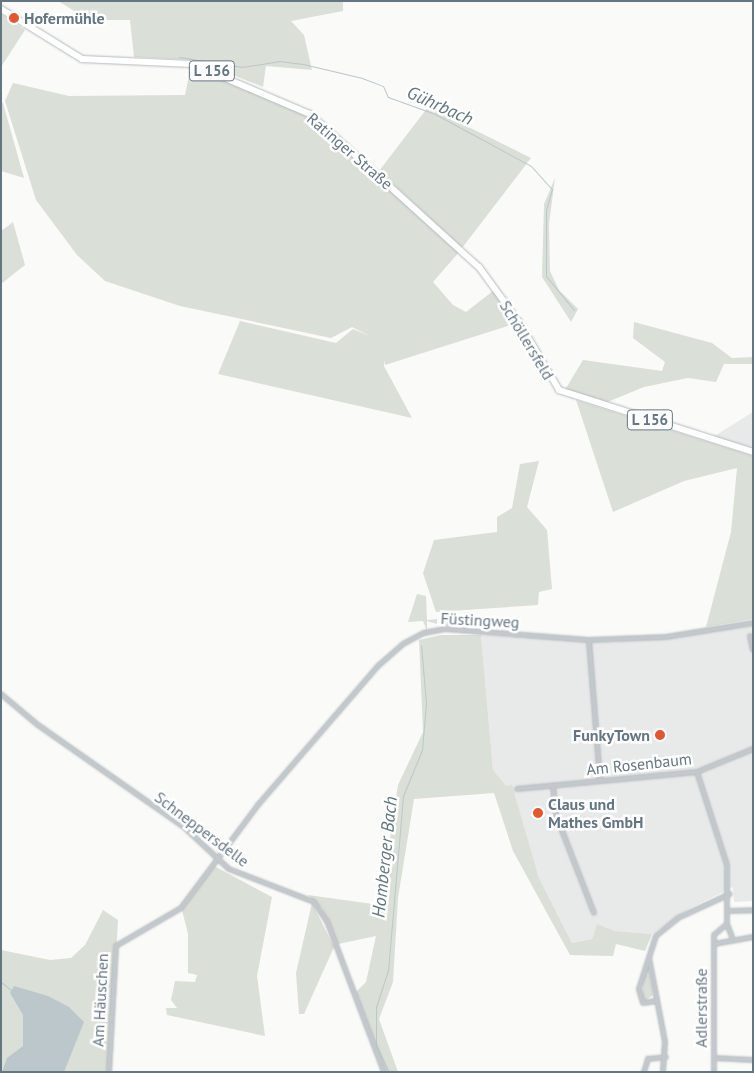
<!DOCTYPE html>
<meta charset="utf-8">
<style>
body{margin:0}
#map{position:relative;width:754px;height:1073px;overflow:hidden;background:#fafaf8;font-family:"PT Sans",sans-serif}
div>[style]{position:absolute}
.built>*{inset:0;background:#e8e9e9}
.green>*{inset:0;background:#dadfd7}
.water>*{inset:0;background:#bbc7cb}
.stream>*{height:1px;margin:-0.5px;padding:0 0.5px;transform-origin:0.5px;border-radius:0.5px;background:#bbc7cb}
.roads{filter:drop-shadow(0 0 1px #b5babe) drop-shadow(0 0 1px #b5babe)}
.minor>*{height:4px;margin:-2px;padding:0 2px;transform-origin:2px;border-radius:2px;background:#c3c8cc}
.primary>*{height:6px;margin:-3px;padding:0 3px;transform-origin:3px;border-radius:3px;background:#fff}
.dots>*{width:14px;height:14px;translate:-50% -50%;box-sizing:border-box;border:2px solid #fff;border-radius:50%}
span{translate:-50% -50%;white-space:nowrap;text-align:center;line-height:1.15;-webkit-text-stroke:5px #fff;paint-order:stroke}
.shield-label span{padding:1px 4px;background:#fff;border:1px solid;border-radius:4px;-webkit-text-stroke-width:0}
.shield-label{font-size:15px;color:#657683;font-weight:700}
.poi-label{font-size:16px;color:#657683;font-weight:700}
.left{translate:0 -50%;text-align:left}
.right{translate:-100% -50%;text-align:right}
.street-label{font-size:16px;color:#657683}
.water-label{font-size:18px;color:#60757c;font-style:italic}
.frame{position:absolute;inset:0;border:2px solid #657683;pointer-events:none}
</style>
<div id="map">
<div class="built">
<div style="clip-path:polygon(753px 412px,753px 448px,713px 437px)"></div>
<div style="clip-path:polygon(753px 626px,753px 901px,734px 902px,733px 887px,690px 908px,652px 934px,615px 931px,597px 924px,592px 939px,572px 943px,539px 878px,512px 786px,506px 787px,493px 770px,481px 635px,599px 642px,679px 638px,702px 631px)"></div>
</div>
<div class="green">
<div style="clip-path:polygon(58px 1px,343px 1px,343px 11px,291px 21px,304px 35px,312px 70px,266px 66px,263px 87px,196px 60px,134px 57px,130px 20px,89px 20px)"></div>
<div style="clip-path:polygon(1px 14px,25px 30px,1px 67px)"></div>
<div style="clip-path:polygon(191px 66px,306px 114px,460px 251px,433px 282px,453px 305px,466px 312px,493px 291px,517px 323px,385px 365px,384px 360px,384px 366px,412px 418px,218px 374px,240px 321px,336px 343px,353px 329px,370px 336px,352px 327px,331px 338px,180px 306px,105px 281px,77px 255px,36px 200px,5px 101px,13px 83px,69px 96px,185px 95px)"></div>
<div style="clip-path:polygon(1px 101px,3px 103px,24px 178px,1px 171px)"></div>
<div style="clip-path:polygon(428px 107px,531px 158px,462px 248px,379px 171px)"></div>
<div style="clip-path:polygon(555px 178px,549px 224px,550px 271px,559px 290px,578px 309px,571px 322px,542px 277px,544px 204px)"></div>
<div style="clip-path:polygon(13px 222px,25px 265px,1px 284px,1px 231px)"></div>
<div style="clip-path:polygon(634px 322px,712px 343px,732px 358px,753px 357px,753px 364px,724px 364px,716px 382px,688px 378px,644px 387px,605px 403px,565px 390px,583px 360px,662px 371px,665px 362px,633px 338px)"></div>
<div style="clip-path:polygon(576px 400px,753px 456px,753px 619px,706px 627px,731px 532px,737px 468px,684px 481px,613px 512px)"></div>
<div style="clip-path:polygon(539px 461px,527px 507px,547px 530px,552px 589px,539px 592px,538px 605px,436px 612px,423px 573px,434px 540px,497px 532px,497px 517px,512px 508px,520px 464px)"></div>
<div style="clip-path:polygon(417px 594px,426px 596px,427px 620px,437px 619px,437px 624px,427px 621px,427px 631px,423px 621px,408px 622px)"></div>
<div style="clip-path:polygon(473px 614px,474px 626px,445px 626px,449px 618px)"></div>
<div style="clip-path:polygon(441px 635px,481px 635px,493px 770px,506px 786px,512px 785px,539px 878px,572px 943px,592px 939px,597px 924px,615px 931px,652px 934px,645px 951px,616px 944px,613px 956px,570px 955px,513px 851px,494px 793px,414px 799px,398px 898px,393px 982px,379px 1019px,398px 1072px,385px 1072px,355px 993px,366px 982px,376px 936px,338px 944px,322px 908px,308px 895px,380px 905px,398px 785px,423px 732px,419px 640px)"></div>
<div style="clip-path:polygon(214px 866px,272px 897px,257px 976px,265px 1036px,167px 1015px,166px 1008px,177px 1008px,171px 1000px,175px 981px,195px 982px,197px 975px,188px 973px,188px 934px,182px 910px)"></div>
<div style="clip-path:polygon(312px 903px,334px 947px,304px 1014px,299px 1014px,296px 973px)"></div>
<div style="clip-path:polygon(103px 910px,118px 920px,110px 1072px,1px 1072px,1px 950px,50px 960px,71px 958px,85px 945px)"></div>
<div style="clip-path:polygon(647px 963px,653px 995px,644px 1002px,642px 994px)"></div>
</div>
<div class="water">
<div style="clip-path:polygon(14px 986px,48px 996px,69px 1007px,84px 1022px,64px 1072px,2px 1072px,7px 1058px,23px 1046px,23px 1015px,10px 993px)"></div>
</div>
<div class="stream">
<div style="left:179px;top:57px;width:64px;rotate:9deg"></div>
<div style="left:242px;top:67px;width:37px;rotate:-9deg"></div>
<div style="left:279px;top:61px;width:24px;rotate:7deg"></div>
<div style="left:303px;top:64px;width:61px;rotate:13.3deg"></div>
<div style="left:362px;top:78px;width:22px;rotate:21deg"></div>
<div style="left:383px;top:86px;width:12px;rotate:66deg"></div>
<div style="left:388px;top:97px;width:50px;rotate:19.9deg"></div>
<div style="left:435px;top:114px;width:109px;rotate:28.4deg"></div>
<div style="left:531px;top:166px;width:31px;rotate:48deg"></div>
<div style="left:552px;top:189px;width:22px;rotate:106deg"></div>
<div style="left:546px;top:210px;width:66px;rotate:90deg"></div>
<div style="left:546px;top:276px;width:44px;rotate:50.5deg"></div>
<div style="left:1px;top:982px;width:13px;rotate:39deg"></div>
<div style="left:389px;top:1072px;width:30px;rotate:-116deg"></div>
<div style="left:376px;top:1045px;width:38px;rotate:-90deg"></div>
<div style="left:376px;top:1007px;width:38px;rotate:-72deg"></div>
<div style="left:388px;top:971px;width:176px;rotate:-85.1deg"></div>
<div style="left:403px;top:796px;width:50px;rotate:-67.6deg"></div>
<div style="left:422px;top:750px;width:47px;rotate:-85.1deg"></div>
<div style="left:426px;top:703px;width:58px;rotate:-94.9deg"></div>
</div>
<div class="roads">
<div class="minor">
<div style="left:750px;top:636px;width:14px;rotate:78deg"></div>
<div style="left:589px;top:640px;width:141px;rotate:85.5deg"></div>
<div style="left:1px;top:694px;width:48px;rotate:40deg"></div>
<div style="left:38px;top:725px;width:179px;rotate:35deg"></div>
<div style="left:185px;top:828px;width:60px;rotate:43deg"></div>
<div style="left:229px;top:869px;width:91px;rotate:21.2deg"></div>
<div style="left:314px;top:902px;width:23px;rotate:56deg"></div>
<div style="left:327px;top:921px;width:161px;rotate:69.3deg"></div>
<div style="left:697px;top:772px;width:98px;rotate:72.1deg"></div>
<div style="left:727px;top:865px;width:59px;rotate:90deg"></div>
<div style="left:553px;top:786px;width:29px;rotate:84deg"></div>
<div style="left:556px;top:815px;width:105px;rotate:68.8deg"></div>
<div style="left:517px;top:789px;width:181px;rotate:-5.4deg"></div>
<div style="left:697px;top:772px;width:61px;rotate:-22.3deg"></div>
<div style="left:730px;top:911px;width:23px;rotate:-2deg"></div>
<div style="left:727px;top:924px;width:14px;rotate:69deg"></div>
<div style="left:714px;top:944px;width:40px;rotate:-10deg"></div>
<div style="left:649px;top:958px;width:86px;rotate:79.2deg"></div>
<div style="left:665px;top:1042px;width:30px;rotate:94deg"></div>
<div style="left:657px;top:1001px;width:14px;rotate:172deg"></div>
<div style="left:643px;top:1003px;width:15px;rotate:-106deg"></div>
<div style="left:639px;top:989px;width:56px;rotate:-72.2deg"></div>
<div style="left:656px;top:936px;width:28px;rotate:-39deg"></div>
<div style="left:678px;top:918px;width:57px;rotate:-24.8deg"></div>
<div style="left:714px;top:1058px;width:39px;rotate:3deg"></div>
<div style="left:109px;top:1072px;width:126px;rotate:-86.8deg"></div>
<div style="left:116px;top:946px;width:75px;rotate:-30.3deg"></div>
<div style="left:181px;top:908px;width:129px;rotate:-53.2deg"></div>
<div style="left:258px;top:805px;width:184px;rotate:-49.2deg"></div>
<div style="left:378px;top:666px;width:33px;rotate:-41deg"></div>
<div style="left:403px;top:644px;width:24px;rotate:-28deg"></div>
<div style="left:424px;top:633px;width:21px;rotate:-11deg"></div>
<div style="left:445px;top:629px;width:144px;rotate:4.4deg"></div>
<div style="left:589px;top:640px;width:77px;rotate:-2.2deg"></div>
<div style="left:666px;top:637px;width:88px;rotate:-9.1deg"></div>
<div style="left:644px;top:1072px;width:14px;rotate:-73deg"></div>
<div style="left:648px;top:1059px;width:18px;rotate:-6deg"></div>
<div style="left:714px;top:1072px;width:137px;rotate:-90deg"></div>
<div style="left:714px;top:935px;width:17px;rotate:-40deg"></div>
</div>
<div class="primary">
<div style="left:1px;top:9px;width:95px;rotate:31.7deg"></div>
<div style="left:82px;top:59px;width:110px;rotate:2.6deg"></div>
<div style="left:192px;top:64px;width:128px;rotate:23deg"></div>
<div style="left:310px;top:114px;width:228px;rotate:42.2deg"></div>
<div style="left:479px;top:267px;width:68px;rotate:54deg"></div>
<div style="left:519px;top:322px;width:79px;rotate:59.5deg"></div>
<div style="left:559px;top:390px;width:204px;rotate:17.7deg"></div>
</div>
</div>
<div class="dots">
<div style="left:14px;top:18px;background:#e4572e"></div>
<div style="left:660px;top:735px;background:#e4572e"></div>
<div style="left:538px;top:813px;background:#e4572e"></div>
</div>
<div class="shield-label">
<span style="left:212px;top:71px">L 156</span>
<span style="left:650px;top:420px">L 156</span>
</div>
<div class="poi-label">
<span class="left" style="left:24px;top:18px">Hofermühle</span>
<span class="right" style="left:650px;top:735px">FunkyTown</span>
<span class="left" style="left:548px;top:813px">Claus und<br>Mathes GmbH</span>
</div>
<div class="street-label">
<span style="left:350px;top:151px;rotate:41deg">Ratinger Straße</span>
<span style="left:527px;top:340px;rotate:59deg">Schöllersfeld</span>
<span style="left:480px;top:620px;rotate:3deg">Füstingweg</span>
<span style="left:639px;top:764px;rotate:-6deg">Am Rosenbaum</span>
<span style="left:202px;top:829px;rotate:37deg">Schneppersdelle</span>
<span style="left:100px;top:1000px;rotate:-87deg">Am Häuschen</span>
<span style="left:701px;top:1008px;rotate:-90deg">Adlerstraße</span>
</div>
<div class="water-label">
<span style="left:440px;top:106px;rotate:24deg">Gührbach</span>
<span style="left:385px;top:857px;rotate:-84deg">Homberger Bach</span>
</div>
<div class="frame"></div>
</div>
